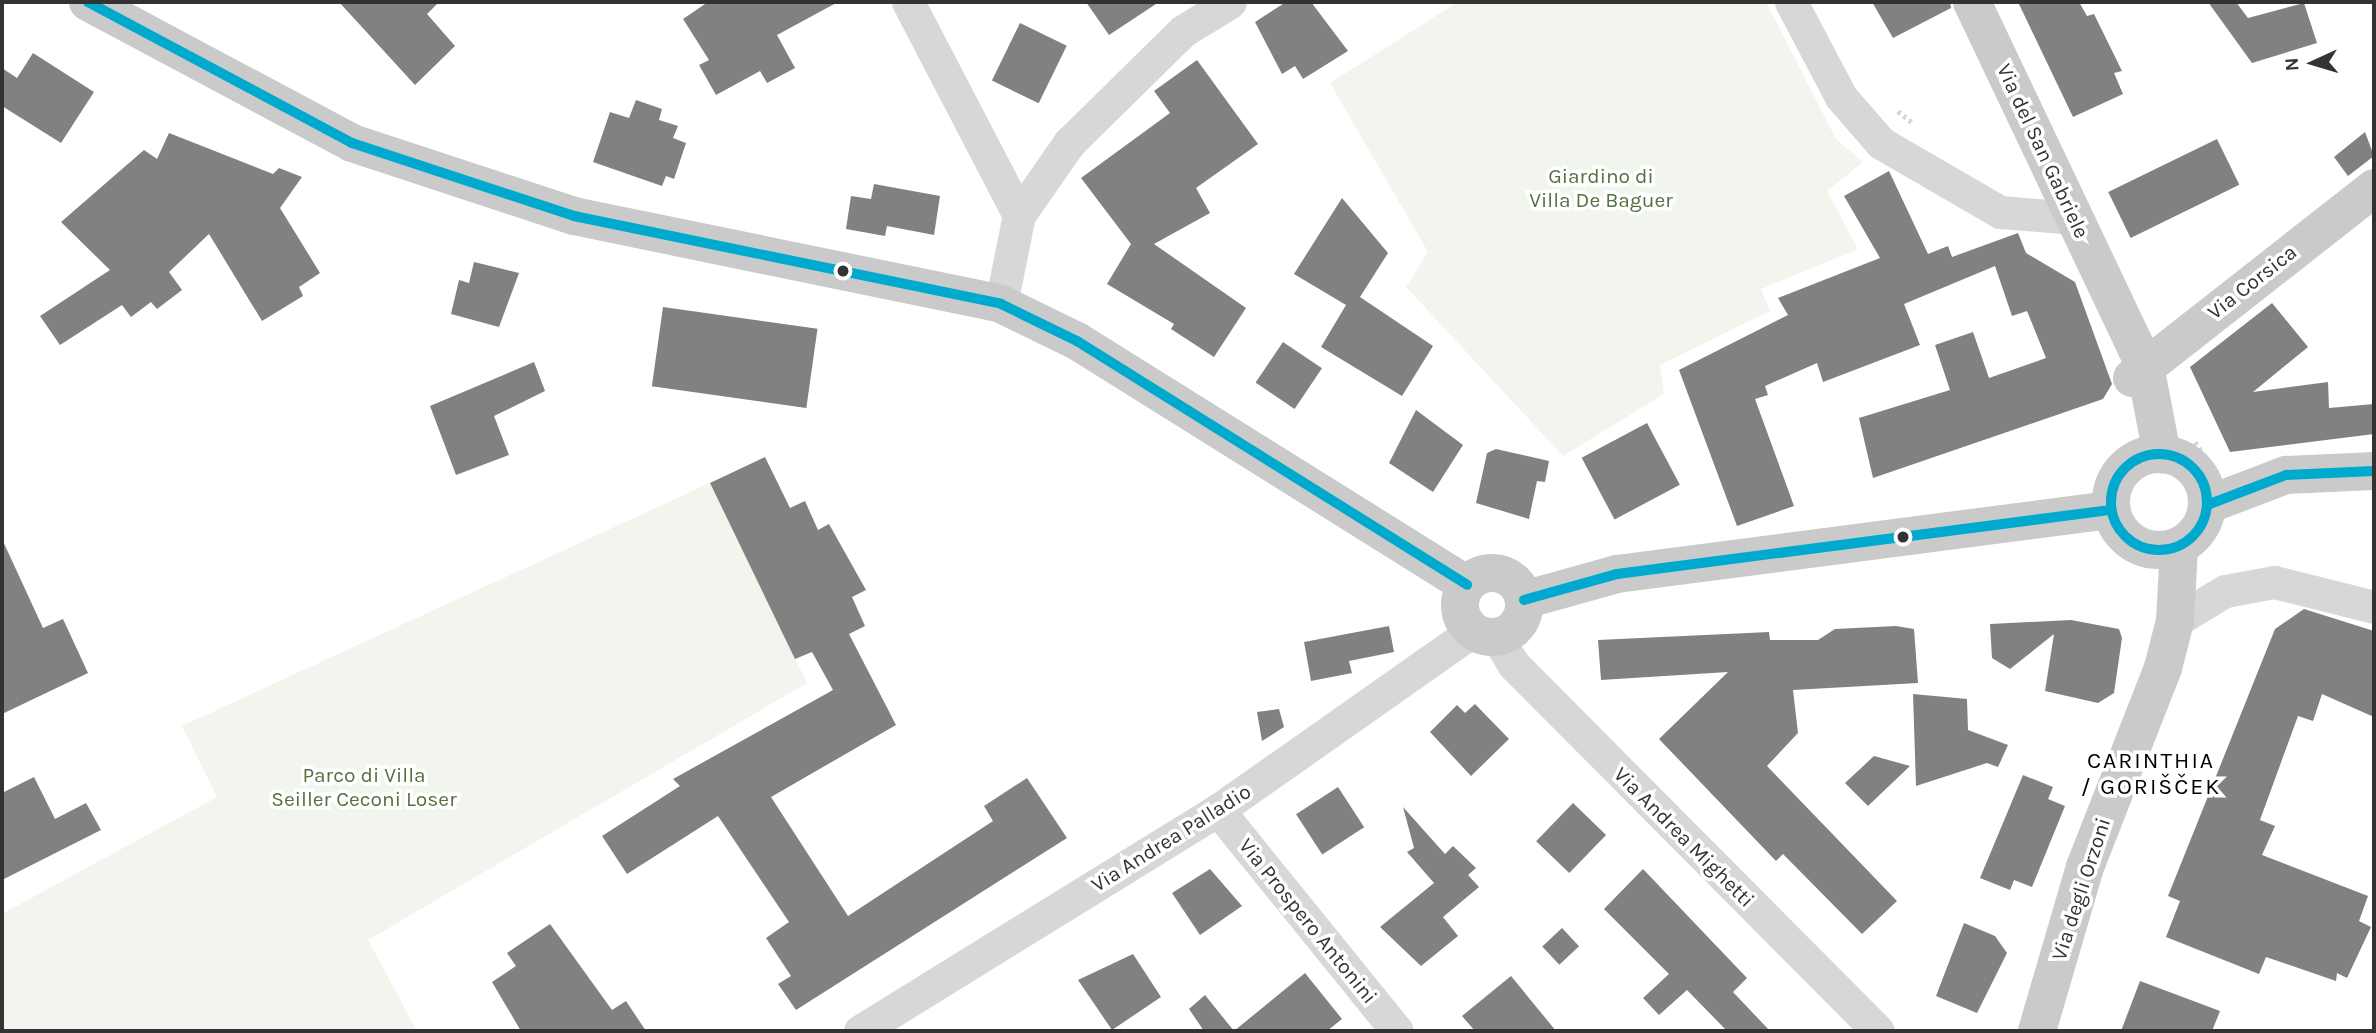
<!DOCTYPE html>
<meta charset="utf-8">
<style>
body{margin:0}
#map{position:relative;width:2376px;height:1033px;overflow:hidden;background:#fff;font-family:Karla,sans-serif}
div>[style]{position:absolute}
.green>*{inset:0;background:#f1f5ed}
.building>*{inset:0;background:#818181;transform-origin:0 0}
.path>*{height:4.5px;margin-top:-2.25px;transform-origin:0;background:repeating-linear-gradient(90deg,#d6d6d6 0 3.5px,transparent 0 7px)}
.minor>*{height:33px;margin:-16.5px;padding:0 16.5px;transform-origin:16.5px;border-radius:16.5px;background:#d7d7d7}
.major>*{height:38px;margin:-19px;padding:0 19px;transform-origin:19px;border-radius:19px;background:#cacaca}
.major>.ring{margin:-19px;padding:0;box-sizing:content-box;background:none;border:38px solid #cacaca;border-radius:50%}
.bus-1>*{height:10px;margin:-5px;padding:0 5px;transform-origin:5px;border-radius:5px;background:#00a9ce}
.bus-1>.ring{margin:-5px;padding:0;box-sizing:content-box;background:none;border:10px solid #00a9ce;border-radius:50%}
.dots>*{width:19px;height:19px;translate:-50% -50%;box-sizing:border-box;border:4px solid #fff;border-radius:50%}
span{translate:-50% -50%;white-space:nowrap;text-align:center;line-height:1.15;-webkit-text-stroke:7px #fff;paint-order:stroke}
.street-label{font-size:21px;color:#333}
.park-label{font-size:21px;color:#56703f}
.neighbourhood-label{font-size:23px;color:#000;letter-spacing:2px}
.frame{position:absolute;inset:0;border:4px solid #333;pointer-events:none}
.north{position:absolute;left:2278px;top:28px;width:70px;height:70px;-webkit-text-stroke:5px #fff;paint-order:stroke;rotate:266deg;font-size:19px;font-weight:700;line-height:28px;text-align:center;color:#333}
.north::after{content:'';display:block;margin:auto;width:24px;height:32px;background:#333;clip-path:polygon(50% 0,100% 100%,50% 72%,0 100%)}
</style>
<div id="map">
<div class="green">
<div style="clip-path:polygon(1458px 2px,1766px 2px,1836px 139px,1863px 162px,1827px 191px,1858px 249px,1761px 289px,1770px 311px,1660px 365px,1664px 394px,1563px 456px,1406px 287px,1428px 252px,1330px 83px)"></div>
<div style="clip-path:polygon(710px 483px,807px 683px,368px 940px,417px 1031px,2px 1031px,2px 914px,217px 797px,182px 726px)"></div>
</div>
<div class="building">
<div style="clip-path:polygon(339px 2px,439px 2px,427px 14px,455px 46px,415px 85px)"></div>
<div style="clip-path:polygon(708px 2px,838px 2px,777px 35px,795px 68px,767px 83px,760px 71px,716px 95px,699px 65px,709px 60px,683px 19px)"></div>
<div style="clip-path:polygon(1086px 2px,1159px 2px,1109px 35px)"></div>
<div style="clip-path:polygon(1286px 2px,1311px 2px,1348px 51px,1303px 79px,1295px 66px,1282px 74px,1255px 22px)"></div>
<div style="clip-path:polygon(1872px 2px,1950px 2px,1951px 8px,1893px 38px)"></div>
<div style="clip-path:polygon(2018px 2px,2079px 2px,2087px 16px,2094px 14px,2122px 71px,2114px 73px,2123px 94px,2073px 117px)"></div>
<div style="clip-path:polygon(2208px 2px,2236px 2px,2248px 18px,2304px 3px,2317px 43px,2252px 63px)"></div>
<div style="left:1020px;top:23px;width:52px;height:64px;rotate:26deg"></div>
<div style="clip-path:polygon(33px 53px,94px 92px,61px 143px,2px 106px,2px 68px,17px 78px)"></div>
<div style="clip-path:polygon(1197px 60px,1258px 144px,1196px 188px,1210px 213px,1154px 244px,1246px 308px,1214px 357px,1171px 329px,1174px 324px,1107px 284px,1131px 244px,1081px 178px,1170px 113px,1154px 91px)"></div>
<div style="clip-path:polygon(636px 100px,662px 109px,659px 120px,678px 126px,673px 138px,686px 143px,674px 179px,666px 176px,662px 186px,593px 162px,610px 112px,629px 118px)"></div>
<div style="clip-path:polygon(2365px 132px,2374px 156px,2348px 176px,2334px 157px)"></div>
<div style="clip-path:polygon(169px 133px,273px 174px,279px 168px,302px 177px,280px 208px,320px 273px,299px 287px,303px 296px,262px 321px,209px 234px,169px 272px,182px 290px,157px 309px,151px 302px,131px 317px,122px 305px,60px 345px,40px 316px,110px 270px,61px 222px,144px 150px,157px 159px)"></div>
<div style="left:2217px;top:139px;width:51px;height:121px;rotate:64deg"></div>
<div style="clip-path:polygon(1889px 171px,1928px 254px,1948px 246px,1952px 257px,2018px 233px,2026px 253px,2075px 282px,2112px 384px,2103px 399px,1873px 478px,1859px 418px,1950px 390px,1935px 345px,1973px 332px,1989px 378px,2046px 358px,2027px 311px,2012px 316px,1995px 266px,1904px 304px,1920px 345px,1823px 382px,1817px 363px,1765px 386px,1768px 395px,1755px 399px,1794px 506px,1737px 526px,1679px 370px,1788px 315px,1778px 298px,1880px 258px,1844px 196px)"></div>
<div style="clip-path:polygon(874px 184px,940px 196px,934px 235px,887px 226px,885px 236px,846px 229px,851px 196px,871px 199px)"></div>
<div style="clip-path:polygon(1342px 198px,1388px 253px,1360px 297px,1433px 346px,1402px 396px,1321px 347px,1346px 305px,1294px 274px)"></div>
<div style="clip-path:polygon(474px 262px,519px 273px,499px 327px,451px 314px,459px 280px,469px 283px)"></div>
<div style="clip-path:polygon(2272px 303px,2308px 347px,2253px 392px,2328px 382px,2329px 408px,2374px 404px,2374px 434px,2230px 452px,2190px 367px)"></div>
<div style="left:663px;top:307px;width:156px;height:80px;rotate:8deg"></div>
<div style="left:1283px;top:342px;width:47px;height:49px;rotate:34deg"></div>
<div style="clip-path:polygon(534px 362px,545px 391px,494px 416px,509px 455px,456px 475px,430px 406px)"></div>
<div style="clip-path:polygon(1416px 410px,1463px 445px,1433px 492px,1389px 463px)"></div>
<div style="left:1647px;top:423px;width:70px;height:74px;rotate:62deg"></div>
<div style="clip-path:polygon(1496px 449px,1549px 461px,1545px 482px,1537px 481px,1529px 519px,1476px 503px,1487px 453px)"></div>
<div style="clip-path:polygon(765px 457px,790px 508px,805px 501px,818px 530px,829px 524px,866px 590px,852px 597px,865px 626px,849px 634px,896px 725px,771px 797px,848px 916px,993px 821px,984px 806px,1027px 778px,1067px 838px,796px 1010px,778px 984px,791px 976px,766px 938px,789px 922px,718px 816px,627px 874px,602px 836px,680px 786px,673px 779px,833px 690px,812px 652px,795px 659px,710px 483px)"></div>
<div style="clip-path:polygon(2px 539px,43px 628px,63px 619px,88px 673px,2px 714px)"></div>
<div style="clip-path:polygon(2304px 609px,2374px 631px,2374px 717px,2322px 694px,2313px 721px,2298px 716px,2260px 820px,2275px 826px,2262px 855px,2368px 896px,2359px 921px,2371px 927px,2347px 978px,2337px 973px,2336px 981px,2266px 957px,2259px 974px,2166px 937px,2180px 901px,2168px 896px,2275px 629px)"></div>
<div style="clip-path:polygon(2071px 620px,2119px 629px,2122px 638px,2114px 693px,2098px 703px,2045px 691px,2054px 634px,2010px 669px,1992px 658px,1990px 624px)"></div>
<div style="clip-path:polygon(1389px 626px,1394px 652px,1349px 661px,1352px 673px,1311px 681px,1304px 642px)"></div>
<div style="clip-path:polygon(1896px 626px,1914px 629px,1918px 683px,1793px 690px,1798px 733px,1767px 766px,1897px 901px,1862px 934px,1783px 854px,1776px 861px,1659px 739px,1728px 672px,1601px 680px,1598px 640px,1769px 632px,1770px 640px,1818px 640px,1835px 629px)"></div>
<div style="clip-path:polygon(1913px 694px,1967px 699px,1968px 730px,2008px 745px,1998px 767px,1987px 763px,1916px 786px)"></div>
<div style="clip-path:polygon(1475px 704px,1509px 739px,1471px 776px,1430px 732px,1457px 705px,1465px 713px)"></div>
<div style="clip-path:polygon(1279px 709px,1284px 727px,1262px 741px,1257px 712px)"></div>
<div style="clip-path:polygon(1874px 756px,1910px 766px,1868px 806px,1845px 783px)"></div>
<div style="clip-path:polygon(2023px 775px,2053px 787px,2048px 799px,2065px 806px,2032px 887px,2014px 880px,2010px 890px,1980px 878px)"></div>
<div style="clip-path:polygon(34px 777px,55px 819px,86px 803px,101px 830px,2px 880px,2px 793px)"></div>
<div style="left:1338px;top:787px;width:48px;height:50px;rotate:57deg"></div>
<div style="left:1573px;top:803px;width:46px;height:53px;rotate:44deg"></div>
<div style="clip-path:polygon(1403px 807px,1445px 854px,1453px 846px,1476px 868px,1468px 875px,1479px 887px,1443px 917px,1458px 936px,1421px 966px,1380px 927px,1434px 883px,1407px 852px,1414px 848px)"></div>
<div style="clip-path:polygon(1210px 869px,1242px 906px,1200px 935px,1172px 893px)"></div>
<div style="clip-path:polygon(1643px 869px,1747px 978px,1733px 992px,1770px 1031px,1727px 1031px,1687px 990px,1659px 1015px,1643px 998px,1669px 974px,1604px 909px)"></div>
<div style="clip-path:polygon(1964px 923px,1995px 936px,2007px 953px,1977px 1013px,1936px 996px)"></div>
<div style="clip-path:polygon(550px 924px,612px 1010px,626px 1001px,646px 1031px,521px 1031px,492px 982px,516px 966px,507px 953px)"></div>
<div style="left:1562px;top:928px;width:25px;height:27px;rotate:47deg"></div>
<div style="clip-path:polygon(1133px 954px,1161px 997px,1112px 1030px,1078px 980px)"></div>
<div style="clip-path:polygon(1305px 973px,1342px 1019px,1327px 1031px,1204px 1031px,1189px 1009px,1205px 995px,1234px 1031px)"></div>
<div style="clip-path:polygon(1511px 976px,1556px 1031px,1475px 1031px,1462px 1016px)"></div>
<div style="clip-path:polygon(2140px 981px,2220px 1011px,2212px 1031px,2121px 1031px)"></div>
</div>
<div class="path">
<div style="left:1898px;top:111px;width:19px;rotate:39deg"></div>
<div style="left:2195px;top:442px;width:29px;rotate:55deg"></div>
</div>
<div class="minor">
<div style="left:908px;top:2px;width:240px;rotate:62.5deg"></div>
<div style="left:1791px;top:2px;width:107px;rotate:62.2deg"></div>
<div style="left:1841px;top:97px;width:61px;rotate:49deg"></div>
<div style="left:1881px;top:143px;width:138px;rotate:30.1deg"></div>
<div style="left:2000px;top:212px;width:75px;rotate:4.6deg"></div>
<div style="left:1001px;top:304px;width:91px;rotate:-78.6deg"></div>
<div style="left:1019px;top:215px;width:88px;rotate:-55.2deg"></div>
<div style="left:1069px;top:143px;width:160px;rotate:-44.5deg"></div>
<div style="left:1183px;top:31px;width:55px;rotate:-31.7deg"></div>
<div style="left:2175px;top:621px;width:58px;rotate:-31deg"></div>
<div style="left:2225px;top:591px;width:50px;rotate:-10.4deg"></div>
<div style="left:2274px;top:582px;width:103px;rotate:14deg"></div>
<div style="left:1497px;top:637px;width:33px;rotate:59deg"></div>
<div style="left:1514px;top:665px;width:516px;rotate:45.16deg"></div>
<div style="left:1218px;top:810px;width:284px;rotate:51deg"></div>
<div style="left:860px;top:1031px;width:421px;rotate:-31.7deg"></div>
<div style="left:1218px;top:810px;width:312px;rotate:-35.1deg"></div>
</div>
<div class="major">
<div style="left:88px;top:2px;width:299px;rotate:28.1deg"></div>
<div style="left:352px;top:143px;width:234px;rotate:18.2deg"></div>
<div style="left:574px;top:216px;width:436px;rotate:11.6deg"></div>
<div style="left:1001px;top:304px;width:85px;rotate:26deg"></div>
<div style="left:1077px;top:341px;width:460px;rotate:32deg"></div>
<div style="left:1972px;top:2px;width:403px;rotate:64.6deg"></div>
<div style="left:2145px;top:366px;width:90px;rotate:79.1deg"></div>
<div style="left:2132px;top:378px;width:308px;rotate:-38.1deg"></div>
<div class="ring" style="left:2111px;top:454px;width:58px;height:58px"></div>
<div style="left:2207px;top:505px;width:85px;rotate:-20.8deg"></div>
<div style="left:2286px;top:475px;width:88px;rotate:-2.6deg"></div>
<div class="ring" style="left:1460px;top:573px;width:26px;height:26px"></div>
<div style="left:1524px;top:600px;width:97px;rotate:-15.6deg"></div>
<div style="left:1617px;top:574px;width:498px;rotate:-7.4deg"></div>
<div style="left:2037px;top:1031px;width:171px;rotate:-73.7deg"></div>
<div style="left:2085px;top:867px;width:214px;rotate:-68.6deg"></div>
<div style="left:2163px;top:668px;width:49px;rotate:-75.7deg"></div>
<div style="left:2175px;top:621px;width:74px;rotate:-86.9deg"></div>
</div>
<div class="bus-1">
<div style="left:88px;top:2px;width:299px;rotate:28.1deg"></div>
<div style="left:352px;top:143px;width:234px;rotate:18.2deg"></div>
<div style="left:574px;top:216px;width:436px;rotate:11.6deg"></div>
<div style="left:1001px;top:304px;width:85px;rotate:26deg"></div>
<div style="left:1077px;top:341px;width:460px;rotate:32deg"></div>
<div class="ring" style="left:2111px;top:454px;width:86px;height:86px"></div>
<div style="left:2207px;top:505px;width:85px;rotate:-20.8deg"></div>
<div style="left:2286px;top:475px;width:88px;rotate:-2.6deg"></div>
<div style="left:1524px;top:600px;width:97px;rotate:-15.6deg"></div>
<div style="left:1617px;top:574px;width:498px;rotate:-7.4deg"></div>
</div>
<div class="dots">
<div style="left:843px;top:271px;background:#333"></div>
<div style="left:1903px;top:537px;background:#333"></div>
</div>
<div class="street-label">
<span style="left:2043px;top:151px;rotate:65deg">Via del San Gabriele</span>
<span style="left:2252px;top:282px;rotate:-38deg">Via Corsica</span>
<span style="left:1684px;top:837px;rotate:45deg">Via Andrea Mighetti</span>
<span style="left:1171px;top:838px;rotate:-32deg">Via Andrea Palladio</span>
<span style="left:2081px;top:889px;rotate:-72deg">Via degli Orzoni</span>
<span style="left:1308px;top:921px;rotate:51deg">Via Prospero Antonini</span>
</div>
<div class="park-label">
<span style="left:1601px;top:188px">Giardino di<br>Villa De Baguer</span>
<span style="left:364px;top:787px">Parco di Villa<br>Seiller Ceconi Loser</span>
</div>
<div class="neighbourhood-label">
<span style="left:2151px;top:774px">CARINTHIA<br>/ GORIŠČEK</span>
</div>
<div class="frame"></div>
<div class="north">N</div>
</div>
